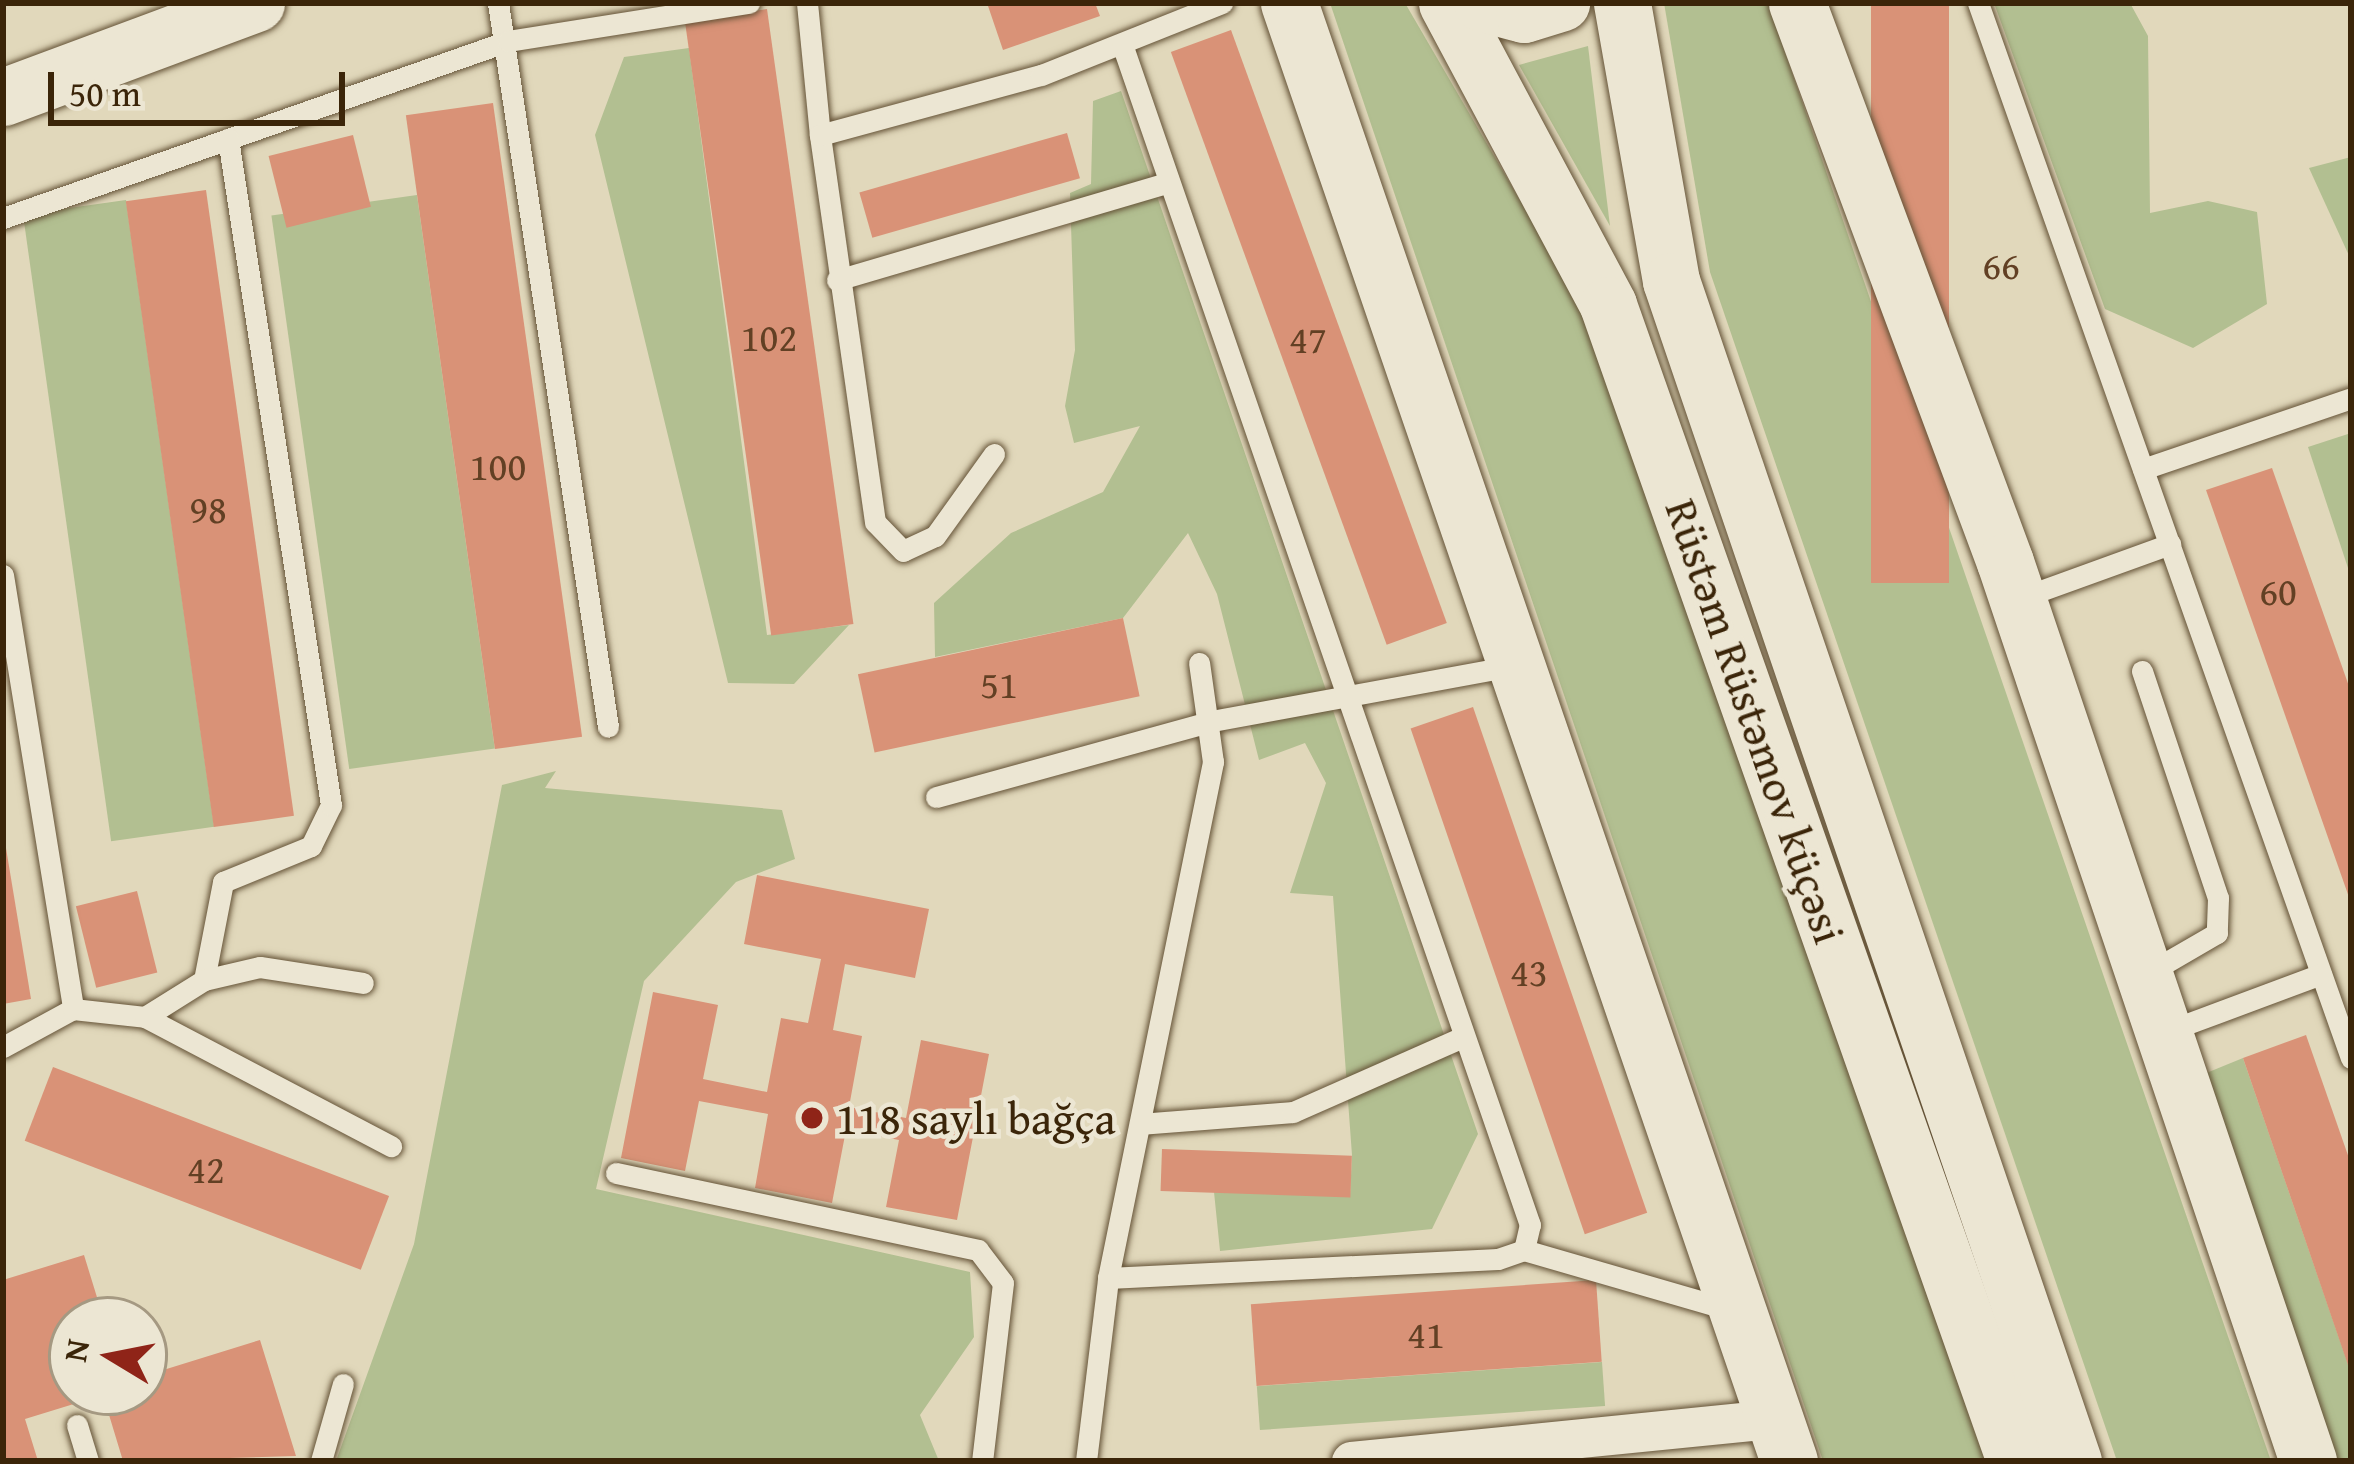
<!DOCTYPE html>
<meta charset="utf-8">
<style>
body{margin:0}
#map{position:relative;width:2354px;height:1464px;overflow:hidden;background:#e1d8bb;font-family:"Gentium Book Plus",serif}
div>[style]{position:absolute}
.green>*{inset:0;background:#b2bf91;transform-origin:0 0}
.building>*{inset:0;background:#d99277;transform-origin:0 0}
.roads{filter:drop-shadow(0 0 3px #645236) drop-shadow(0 0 3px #645236)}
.lane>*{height:21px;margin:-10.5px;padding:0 10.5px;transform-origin:10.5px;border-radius:10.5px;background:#ece6d3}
.street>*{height:39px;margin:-19.5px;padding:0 19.5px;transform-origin:19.5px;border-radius:19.5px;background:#ece6d3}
.secondary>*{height:57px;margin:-28.5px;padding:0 28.5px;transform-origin:28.5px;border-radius:28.5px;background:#ece6d3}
.dots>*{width:33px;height:33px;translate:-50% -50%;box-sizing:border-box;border:6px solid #ece6d3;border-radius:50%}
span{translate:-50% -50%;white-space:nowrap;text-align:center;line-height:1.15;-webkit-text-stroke:9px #ece6d3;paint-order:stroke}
.number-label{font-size:39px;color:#624024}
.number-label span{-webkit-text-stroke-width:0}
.street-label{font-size:45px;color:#3b2509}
.poi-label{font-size:45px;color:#3b2509}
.left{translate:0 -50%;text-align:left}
.frame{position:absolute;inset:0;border:6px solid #3b2509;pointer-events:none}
.north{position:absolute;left:48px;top:1296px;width:120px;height:120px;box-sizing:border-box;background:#ece6d3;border:3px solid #a59982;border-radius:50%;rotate:280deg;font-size:33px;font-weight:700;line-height:48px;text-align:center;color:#3b2509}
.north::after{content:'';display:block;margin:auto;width:42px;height:54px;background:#8f2418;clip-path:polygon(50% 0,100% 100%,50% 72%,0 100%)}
.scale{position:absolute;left:48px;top:72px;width:297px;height:54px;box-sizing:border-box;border:6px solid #3b2509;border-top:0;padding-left:15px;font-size:36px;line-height:42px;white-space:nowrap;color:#3b2509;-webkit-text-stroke:9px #ece6d3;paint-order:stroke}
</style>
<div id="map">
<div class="green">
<div style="clip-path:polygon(1330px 3px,1405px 3px,1581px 305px,1985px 1461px,1823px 1461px)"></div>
<div style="clip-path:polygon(1664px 3px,1768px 3px,2271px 1461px,2117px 1461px,1710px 272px)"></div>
<div style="clip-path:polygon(1994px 3px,2130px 3px,2148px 36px,2150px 213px,2208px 201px,2257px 212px,2267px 304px,2193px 348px,2105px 309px)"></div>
<div style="clip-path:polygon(1588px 46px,1610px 226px,1519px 65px)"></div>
<div style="clip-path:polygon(689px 48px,767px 635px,849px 625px,794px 684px,728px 683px,595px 135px,624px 57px)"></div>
<div style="clip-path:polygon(1121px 91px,1478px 1134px,1432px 1229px,1220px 1251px,1214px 1192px,1350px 1196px,1352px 1155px,1333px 896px,1290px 893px,1326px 783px,1305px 743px,1259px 760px,1217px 594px,1188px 533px,1123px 618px,935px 657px,934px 603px,1011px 533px,1103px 492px,1140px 426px,1074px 443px,1065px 406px,1075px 350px,1070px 193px,1091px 184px,1093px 101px)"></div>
<div style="clip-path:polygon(2351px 157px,2351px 260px,2309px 168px)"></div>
<div style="left:417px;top:195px;width:559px;height:147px;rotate:82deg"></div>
<div style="left:126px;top:200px;width:633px;height:104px;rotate:82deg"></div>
<div style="clip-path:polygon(2351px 433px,2351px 577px,2308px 447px)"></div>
<div style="clip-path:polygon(556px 771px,545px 788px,782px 810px,795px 859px,736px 882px,644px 981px,596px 1189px,970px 1272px,974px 1337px,920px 1415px,939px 1461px,336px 1461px,414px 1244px,502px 785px)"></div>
<div style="clip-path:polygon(2243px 1058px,2351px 1373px,2351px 1461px,2327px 1461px,2199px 1076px)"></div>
<div style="left:1602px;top:1362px;width:44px;height:346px;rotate:86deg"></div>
</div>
<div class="building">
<div style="clip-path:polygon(987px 3px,1095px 3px,1100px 16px,1003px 50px)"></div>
<div style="left:1871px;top:3px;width:78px;height:580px"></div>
<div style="left:767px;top:9px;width:621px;height:83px;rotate:82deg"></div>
<div style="left:1231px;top:30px;width:631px;height:64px;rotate:70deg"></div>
<div style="left:493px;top:103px;width:640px;height:88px;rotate:82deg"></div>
<div style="left:1067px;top:133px;width:47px;height:216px;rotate:74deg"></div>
<div style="left:353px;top:135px;width:74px;height:87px;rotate:76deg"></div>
<div style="left:206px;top:190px;width:632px;height:81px;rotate:82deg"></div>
<div style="clip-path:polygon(2272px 468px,2351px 692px,2351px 903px,2206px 490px)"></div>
<div style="left:1123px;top:618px;width:80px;height:271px;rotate:78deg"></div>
<div style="left:1473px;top:707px;width:535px;height:66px;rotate:71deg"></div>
<div style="clip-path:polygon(3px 830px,31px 999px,3px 1004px)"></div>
<div style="clip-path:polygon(757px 875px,929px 909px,915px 978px,845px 964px,833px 1030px,862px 1036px,849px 1107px,906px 1118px,921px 1040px,989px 1054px,957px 1220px,886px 1207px,899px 1140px,846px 1130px,832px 1203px,755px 1188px,768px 1114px,699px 1101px,685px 1171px,621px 1158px,653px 992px,718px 1005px,703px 1079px,767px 1092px,781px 1018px,808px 1023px,821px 959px,744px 944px)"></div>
<div style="left:137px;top:891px;width:84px;height:63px;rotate:76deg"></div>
<div style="clip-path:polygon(2306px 1035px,2351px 1164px,2350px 1371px,2243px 1058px)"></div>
<div style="left:53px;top:1067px;width:360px;height:79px;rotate:21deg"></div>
<div style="left:1162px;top:1149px;width:190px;height:42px;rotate:2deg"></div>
<div style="clip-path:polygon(84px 1255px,104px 1320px,72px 1320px,72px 1392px,144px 1392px,144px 1376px,260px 1340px,296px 1456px,123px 1461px,103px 1395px,25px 1419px,38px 1461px,3px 1461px,3px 1280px)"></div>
<div style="left:1596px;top:1280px;width:82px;height:346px;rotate:86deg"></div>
</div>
<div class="roads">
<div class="lane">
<div style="left:498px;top:3px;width:732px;rotate:81.36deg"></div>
<div style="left:807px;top:3px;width:133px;rotate:84.4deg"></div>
<div style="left:1978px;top:3px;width:1119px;rotate:70.53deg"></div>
<div style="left:3px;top:218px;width:535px;rotate:-19.32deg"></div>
<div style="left:508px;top:41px;width:244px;rotate:-9deg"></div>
<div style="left:837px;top:280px;width:340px;rotate:-16.4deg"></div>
<div style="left:994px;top:454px;width:101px;rotate:125.7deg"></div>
<div style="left:935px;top:536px;width:35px;rotate:155deg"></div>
<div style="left:903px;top:551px;width:40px;rotate:-134deg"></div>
<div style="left:875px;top:522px;width:391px;rotate:-98.1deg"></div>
<div style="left:820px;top:135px;width:229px;rotate:-15.2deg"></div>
<div style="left:1041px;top:75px;width:195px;rotate:-21.7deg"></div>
<div style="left:2143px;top:469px;width:220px;rotate:-18.8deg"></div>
<div style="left:3px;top:575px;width:440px;rotate:80.8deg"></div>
<div style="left:2018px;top:599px;width:162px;rotate:-19.9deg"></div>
<div style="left:2142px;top:671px;width:239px;rotate:71.5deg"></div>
<div style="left:2218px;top:898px;width:35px;rotate:92deg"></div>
<div style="left:2217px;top:933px;width:80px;rotate:149.9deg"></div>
<div style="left:936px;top:797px;width:286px;rotate:-15.4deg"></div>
<div style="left:1212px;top:721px;width:304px;rotate:-10.4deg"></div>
<div style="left:204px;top:980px;width:100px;rotate:-79deg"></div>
<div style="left:223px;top:882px;width:95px;rotate:-22.2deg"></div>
<div style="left:311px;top:846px;width:46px;rotate:-64deg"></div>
<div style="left:331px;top:805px;width:674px;rotate:-98.79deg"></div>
<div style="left:145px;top:1017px;width:70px;rotate:-32.1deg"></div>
<div style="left:204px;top:980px;width:57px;rotate:-13.1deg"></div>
<div style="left:260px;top:967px;width:104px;rotate:8.8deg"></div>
<div style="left:2168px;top:1031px;width:163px;rotate:-20.4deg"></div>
<div style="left:3px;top:1047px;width:80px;rotate:-28.5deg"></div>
<div style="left:73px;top:1009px;width:72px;rotate:6.3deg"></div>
<div style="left:145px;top:1017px;width:278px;rotate:27.7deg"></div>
<div style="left:1140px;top:1124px;width:153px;rotate:-4.5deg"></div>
<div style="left:1293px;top:1112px;width:186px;rotate:-23.8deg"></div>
<div style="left:616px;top:1173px;width:370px;rotate:12deg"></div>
<div style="left:978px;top:1250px;width:41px;rotate:52.9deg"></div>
<div style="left:1003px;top:1283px;width:179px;rotate:96.7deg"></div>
<div style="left:1524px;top:1250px;width:216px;rotate:16.2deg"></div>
<div style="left:1108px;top:1278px;width:390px;rotate:-2.8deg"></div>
<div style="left:1498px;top:1259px;width:28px;rotate:-19deg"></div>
<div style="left:1524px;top:1250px;width:26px;rotate:-77deg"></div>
<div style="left:1530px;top:1225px;width:1249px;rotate:-109.06deg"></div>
<div style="left:77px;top:1425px;width:38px;rotate:73deg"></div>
<div style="left:321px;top:1461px;width:80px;rotate:-74.1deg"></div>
<div style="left:1086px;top:1461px;width:184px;rotate:-83.1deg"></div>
<div style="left:1108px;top:1278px;width:527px;rotate:-78.5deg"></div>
<div style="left:1213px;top:762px;width:100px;rotate:-98deg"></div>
</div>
<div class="street">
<div style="left:1351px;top:1461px;width:425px;rotate:-5.7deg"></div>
</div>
<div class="secondary">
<div style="left:1289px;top:3px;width:1541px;rotate:71.07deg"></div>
<div style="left:1447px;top:3px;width:342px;rotate:61.9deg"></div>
<div style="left:1608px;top:305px;width:1226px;rotate:70.6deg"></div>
<div style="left:1482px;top:3px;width:43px;rotate:14.7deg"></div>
<div style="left:1524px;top:14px;width:39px;rotate:-17deg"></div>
<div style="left:1622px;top:3px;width:282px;rotate:80deg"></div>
<div style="left:1671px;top:281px;width:1247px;rotate:71.19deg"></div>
<div style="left:1797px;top:3px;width:596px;rotate:69.59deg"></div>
<div style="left:2005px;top:562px;width:949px;rotate:71.37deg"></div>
<div style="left:3px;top:97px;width:270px;rotate:-20.4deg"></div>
</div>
</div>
<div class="dots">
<div style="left:812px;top:1118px;background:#8f2418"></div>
</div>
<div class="number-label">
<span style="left:2001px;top:265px">66</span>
<span style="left:769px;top:337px">102</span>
<span style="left:1308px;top:339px">47</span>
<span style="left:498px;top:466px">100</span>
<span style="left:208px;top:509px">98</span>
<span style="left:2278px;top:591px">60</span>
<span style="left:999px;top:684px">51</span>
<span style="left:1529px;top:972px">43</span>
<span style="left:206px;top:1169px">42</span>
<span style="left:1426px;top:1334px">41</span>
</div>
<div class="street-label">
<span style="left:1756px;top:721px;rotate:71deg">Rüstəm Rüstəmov küçəsi</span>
</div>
<div class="poi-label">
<span class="left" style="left:836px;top:1118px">118 saylı bağça</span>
</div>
<div class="frame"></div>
<div class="north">N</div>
<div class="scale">50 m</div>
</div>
